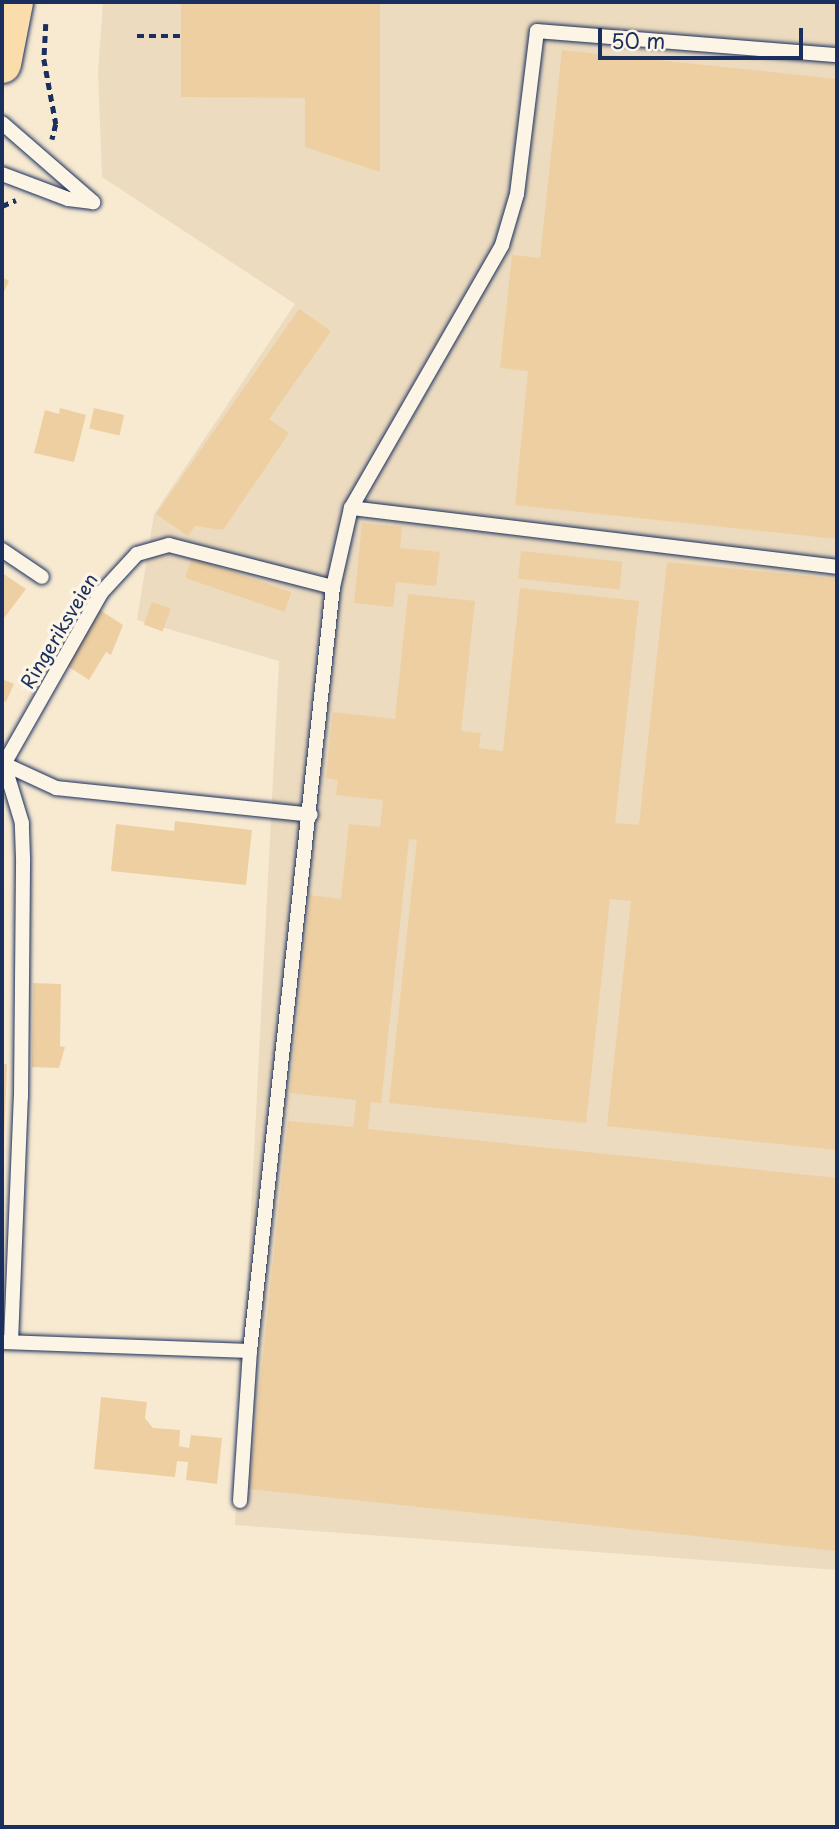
<!DOCTYPE html>
<style>
body{margin:0}
#map{position:relative;width:839px;height:1829px;overflow:hidden;background:#f8ead1;font-family:"Playpen Sans",sans-serif}
div>[style]{position:absolute}
.built>*{inset:0;background:#ecdbbf}
.building>*{inset:0;background:#eecfa1;transform-origin:0 0}
.path>*{height:4.5px;margin-top:-2.25px;transform-origin:0;background:repeating-linear-gradient(90deg,#1b2f5e 0 7px,transparent 0 12px)}
.roads{filter:drop-shadow(0 0 2px #1b2f5e) drop-shadow(0 0 2px #1b2f5e)}
.lane>*{height:14px;margin:-7px;padding:0 7px;transform-origin:7px;border-radius:7px;background:#fcf5e5}
.highway>*{height:38px;margin:-19px;padding:0 19px;transform-origin:19px;border-radius:19px;background:#faddab}
span{translate:-50% -50%;white-space:nowrap;text-align:center;line-height:1.15;-webkit-text-stroke:7px #fcf5e5;paint-order:stroke}
.street-label{font-size:19px;color:#1b2f5e}
.frame{position:absolute;inset:0;border:4px solid #1b2f5e;pointer-events:none}
.scale{position:absolute;left:598px;top:28px;width:205px;height:32px;box-sizing:border-box;border:4px solid #1b2f5e;border-top:0;padding-left:9px;font-size:21px;line-height:24px;white-space:nowrap;color:#1b2f5e;-webkit-text-stroke:5px #fcf5e5;paint-order:stroke}
</style>
<div id="map">
<div class="built">
<div style="clip-path:polygon(103px 2px,837px 2px,837px 1570px,235px 1525px,279px 661px,137px 620px,154px 514px,295px 304px,102px 177px,98px 72px)"></div>
</div>
<div class="building">
<div style="clip-path:polygon(181px 2px,380px 2px,380px 172px,305px 147px,305px 98px,181px 97px)"></div>
<div style="clip-path:polygon(562px 50px,837px 79px,837px 539px,515px 505px,528px 371px,500px 368px,512px 255px,540px 258px)"></div>
<div style="clip-path:polygon(2px 277px,9px 281px,2px 296px)"></div>
<div style="clip-path:polygon(299px 309px,331px 331px,269px 419px,289px 433px,223px 530px,195px 526px,188px 536px,156px 514px)"></div>
<div style="clip-path:polygon(60px 408px,86px 415px,74px 462px,34px 453px,45px 410px,59px 414px)"></div>
<div style="left:94px;top:408px;width:31px;height:21px;rotate:13deg"></div>
<div style="clip-path:polygon(362px 523px,402px 527px,400px 548px,440px 552px,436px 586px,396px 582px,393px 607px,354px 603px)"></div>
<div style="left:521px;top:551px;width:102px;height:28px;rotate:6deg"></div>
<div style="left:192px;top:558px;width:105px;height:21px;rotate:19deg"></div>
<div style="clip-path:polygon(667px 562px,837px 579px,837px 1150px,607px 1126px,631px 901px,610px 899px,586px 1123px,389px 1103px,417px 840px,409px 839px,381px 1103px,371px 1102px,368px 1129px,837px 1178px,837px 1551px,249px 1489px,288px 1121px,353px 1127px,356px 1100px,290px 1093px,310px 895px,341px 899px,349px 824px,380px 827px,383px 800px,336px 795px,338px 780px,326px 778px,333px 712px,395px 719px,408px 594px,475px 601px,461px 731px,481px 733px,479px 748px,503px 751px,520px 588px,639px 601px,615px 823px,639px 825px)"></div>
<div style="clip-path:polygon(2px 573px,26px 589px,2px 621px)"></div>
<div style="left:152px;top:602px;width:20px;height:24px;rotate:20deg"></div>
<div style="clip-path:polygon(100px 610px,123px 625px,111px 655px,106px 652px,89px 680px,66px 665px)"></div>
<div style="clip-path:polygon(2px 679px,14px 684px,6px 702px,2px 700px)"></div>
<div style="clip-path:polygon(175px 821px,252px 830px,246px 885px,111px 871px,116px 824px,174px 831px)"></div>
<div style="clip-path:polygon(33px 983px,61px 984px,60px 1046px,65px 1047px,59px 1068px,32px 1067px)"></div>
<div style="clip-path:polygon(2px 1064px,7px 1064px,4px 1138px,2px 1138px)"></div>
<div style="clip-path:polygon(101px 1397px,147px 1402px,145px 1418px,153px 1428px,180px 1430px,179px 1446px,189px 1448px,191px 1435px,222px 1438px,217px 1484px,186px 1480px,188px 1462px,177px 1461px,175px 1477px,94px 1469px)"></div>
</div>
<div class="path">
<div style="left:46px;top:24px;width:35px;rotate:93deg"></div>
<div style="left:44px;top:59px;width:66px;rotate:79.5deg"></div>
<div style="left:56px;top:124px;width:16px;rotate:104deg"></div>
<div style="left:137px;top:36px;width:44px"></div>
<div style="left:2px;top:206px;width:15px;rotate:-23deg"></div>
</div>
<div class="roads">
<div class="lane">
<div style="left:2px;top:123px;width:121px;rotate:41deg"></div>
<div style="left:2px;top:174px;width:71px;rotate:20.7deg"></div>
<div style="left:68px;top:199px;width:25px;rotate:7deg"></div>
<div style="left:351px;top:508px;width:490px;rotate:6.9deg"></div>
<div style="left:2px;top:550px;width:48px;rotate:34deg"></div>
<div style="left:2px;top:763px;width:60px;rotate:24.8deg"></div>
<div style="left:56px;top:788px;width:256px;rotate:6deg"></div>
<div style="left:3px;top:1342px;width:247px;rotate:2.1deg"></div>
<div style="left:11px;top:1342px;width:245px;rotate:-87.7deg"></div>
<div style="left:21px;top:1097px;width:239px;rotate:-89.5deg"></div>
<div style="left:23px;top:858px;width:35px;rotate:-92deg"></div>
<div style="left:22px;top:823px;width:62px;rotate:-107deg"></div>
<div style="left:4px;top:764px;width:197px;rotate:-60.4deg"></div>
<div style="left:101px;top:593px;width:53px;rotate:-47.3deg"></div>
<div style="left:137px;top:554px;width:33px;rotate:-16deg"></div>
<div style="left:169px;top:545px;width:169px;rotate:14.4deg"></div>
<div style="left:240px;top:1501px;width:150px;rotate:-86.2deg"></div>
<div style="left:250px;top:1351px;width:768px;rotate:-83.8deg"></div>
<div style="left:333px;top:587px;width:81px;rotate:-77.2deg"></div>
<div style="left:351px;top:508px;width:303px;rotate:-60.1deg"></div>
<div style="left:502px;top:245px;width:53px;rotate:-73.6deg"></div>
<div style="left:517px;top:194px;width:164px;rotate:-83deg"></div>
<div style="left:537px;top:31px;width:301px;rotate:4.6deg"></div>
</div>
<div class="highway">
<div style="left:2px;top:64px;width:63px;rotate:-79deg"></div>
</div>
</div>
<div class="street-label">
<span style="left:59px;top:631px;rotate:-59deg">Ringeriksveien</span>
</div>
<div class="frame"></div>
<div class="scale">50 m</div>
</div>
